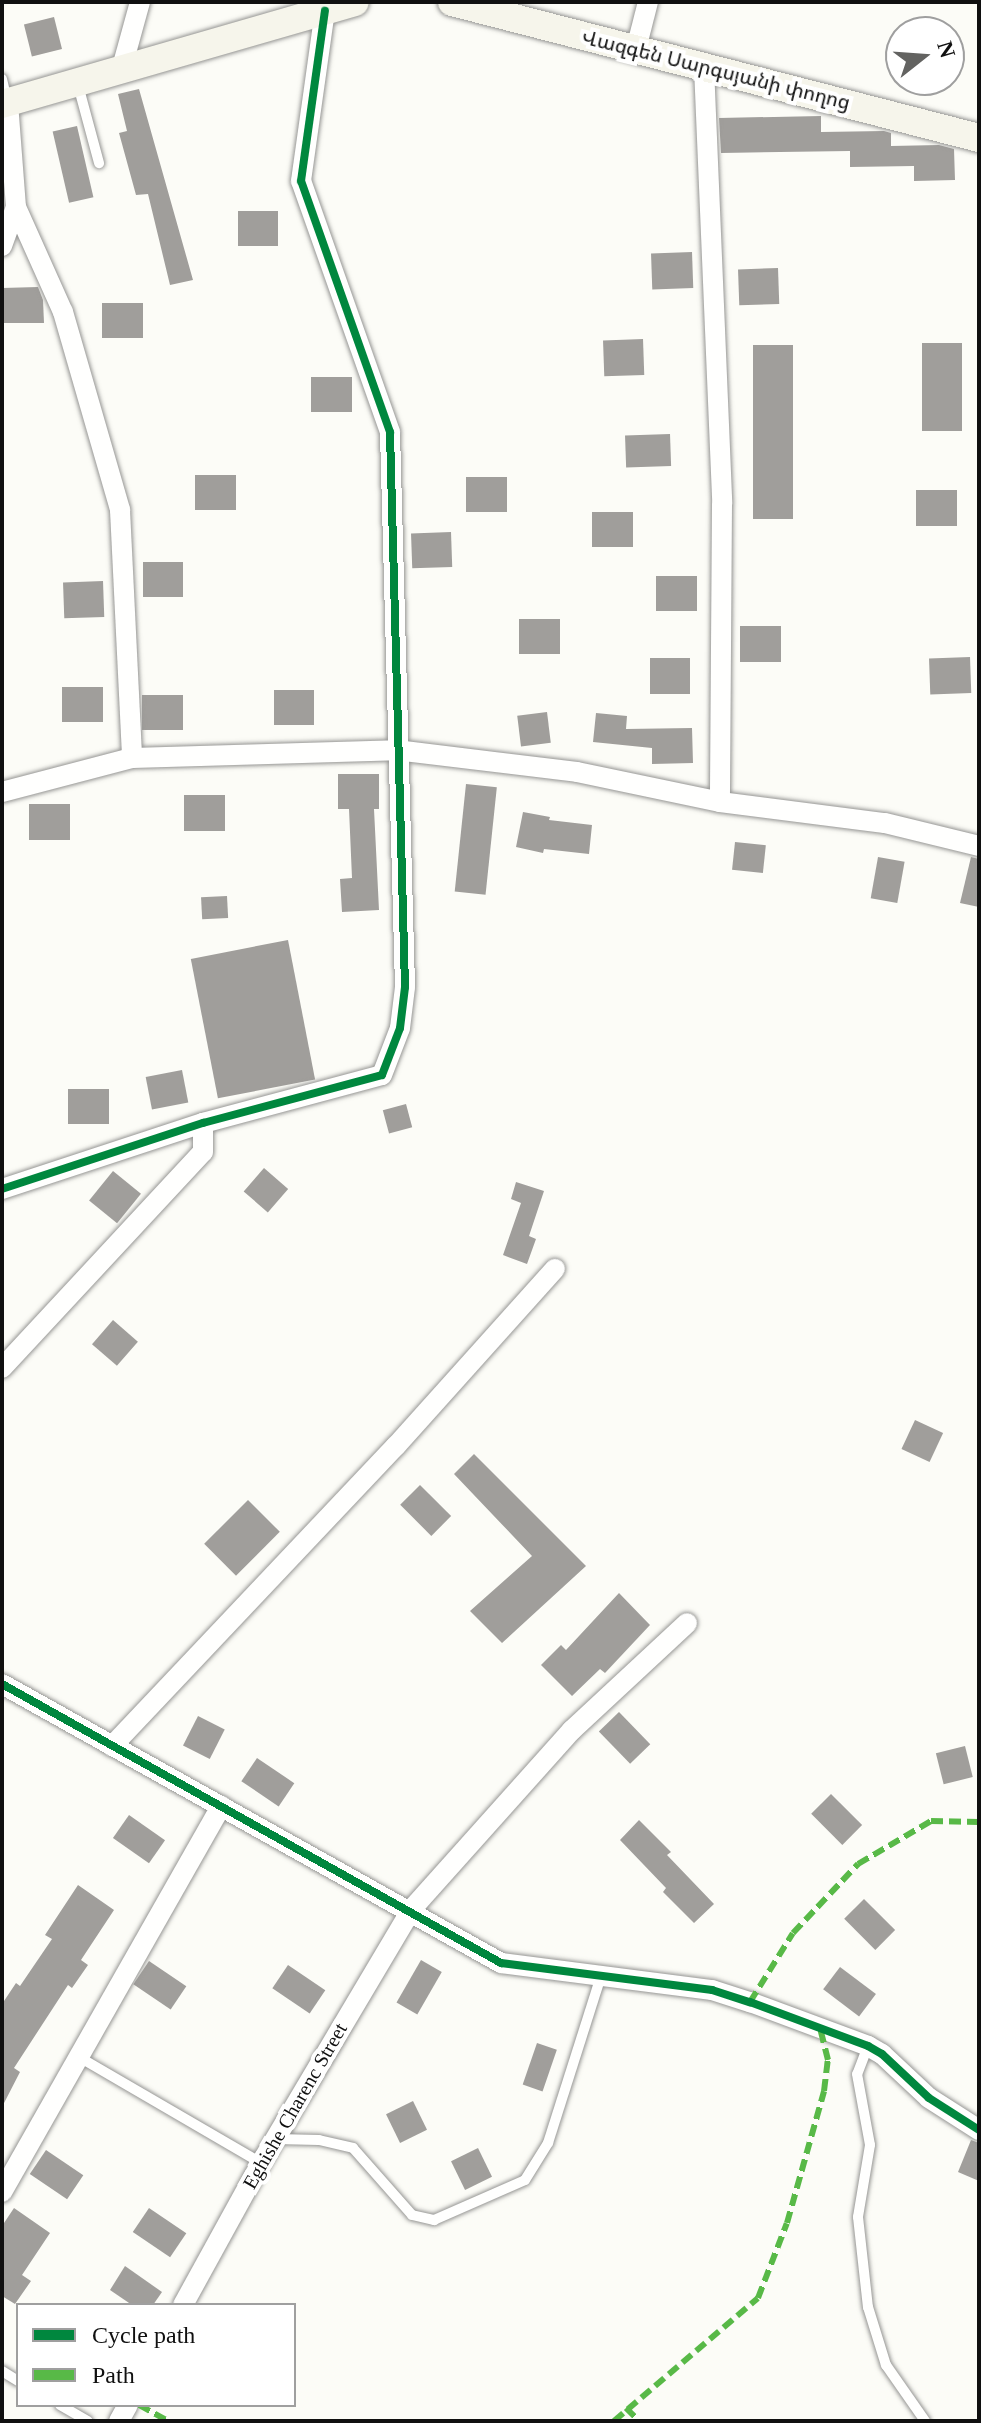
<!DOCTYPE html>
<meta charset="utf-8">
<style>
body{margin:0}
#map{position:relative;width:981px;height:2423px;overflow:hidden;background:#fcfcf7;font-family:"Times New Roman","Noto Sans Armenian",serif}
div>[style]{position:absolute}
.building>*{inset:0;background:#a09e9b;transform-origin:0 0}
.roads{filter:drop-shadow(0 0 2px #969694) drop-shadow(0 0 2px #969694)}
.lane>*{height:10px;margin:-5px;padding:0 5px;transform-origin:5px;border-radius:5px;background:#fffffe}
.street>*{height:20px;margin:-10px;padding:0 10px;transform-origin:10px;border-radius:10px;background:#fffffe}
.secondary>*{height:28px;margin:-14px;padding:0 14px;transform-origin:14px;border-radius:14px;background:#f6f5eb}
.quiet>*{height:6px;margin-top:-3px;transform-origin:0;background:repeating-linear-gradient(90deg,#58b947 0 12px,transparent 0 18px)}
.cycleway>*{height:8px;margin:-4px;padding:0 4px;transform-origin:4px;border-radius:4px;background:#00873e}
span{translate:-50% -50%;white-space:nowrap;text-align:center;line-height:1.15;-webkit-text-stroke:8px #fff;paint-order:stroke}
.street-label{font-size:20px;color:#101010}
.frame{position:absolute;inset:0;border:4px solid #101010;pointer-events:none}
.legend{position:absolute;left:16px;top:2303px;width:280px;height:104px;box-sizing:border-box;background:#fff;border:2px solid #9f9f9f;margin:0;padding:10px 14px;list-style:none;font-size:24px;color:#101010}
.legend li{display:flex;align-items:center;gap:16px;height:40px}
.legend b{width:40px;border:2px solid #9f9f9f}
.north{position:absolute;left:885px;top:16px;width:80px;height:80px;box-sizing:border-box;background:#fff;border:2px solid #9f9f9f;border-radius:50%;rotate:73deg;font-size:22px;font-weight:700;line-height:32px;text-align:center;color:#101010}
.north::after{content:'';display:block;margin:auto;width:28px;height:36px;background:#636361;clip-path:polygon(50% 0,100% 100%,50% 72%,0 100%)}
</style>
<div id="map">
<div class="building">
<div style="left:54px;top:17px;width:33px;height:31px;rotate:76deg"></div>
<div style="clip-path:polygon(139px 89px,193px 280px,170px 285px,148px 194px,136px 195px,119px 133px,127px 131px,118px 94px)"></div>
<div style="clip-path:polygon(821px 116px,821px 132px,884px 131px,891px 133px,891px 146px,939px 145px,954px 149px,955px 180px,914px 181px,914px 166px,850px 167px,850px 151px,721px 153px,719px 118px)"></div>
<div style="left:77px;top:126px;width:73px;height:25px;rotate:77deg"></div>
<div style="left:238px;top:211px;width:40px;height:35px"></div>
<div style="left:692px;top:252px;width:36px;height:41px;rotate:88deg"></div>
<div style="left:778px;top:268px;width:36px;height:40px;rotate:88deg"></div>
<div style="clip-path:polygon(38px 287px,43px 300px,44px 323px,3px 323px,2px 288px)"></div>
<div style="left:102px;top:303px;width:41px;height:35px"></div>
<div style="left:643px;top:339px;width:36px;height:40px;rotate:88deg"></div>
<div style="left:922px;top:343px;width:40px;height:88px"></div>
<div style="left:753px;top:345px;width:40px;height:174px"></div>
<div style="left:311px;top:377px;width:41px;height:35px"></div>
<div style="left:670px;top:434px;width:32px;height:45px;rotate:88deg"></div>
<div style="left:195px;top:475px;width:41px;height:35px"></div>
<div style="left:507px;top:477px;width:35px;height:41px;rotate:90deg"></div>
<div style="left:957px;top:490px;width:36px;height:41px;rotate:90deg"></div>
<div style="left:633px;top:512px;width:35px;height:41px;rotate:90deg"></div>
<div style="left:451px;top:532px;width:35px;height:40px;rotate:88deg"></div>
<div style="left:143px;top:562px;width:40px;height:35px"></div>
<div style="left:656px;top:576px;width:41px;height:35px"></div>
<div style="left:103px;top:581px;width:36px;height:40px;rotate:88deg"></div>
<div style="left:519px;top:619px;width:41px;height:35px"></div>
<div style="left:781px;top:626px;width:36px;height:41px;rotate:90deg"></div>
<div style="left:970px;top:657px;width:36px;height:41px;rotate:88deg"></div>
<div style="left:650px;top:658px;width:40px;height:36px"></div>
<div style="left:62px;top:687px;width:41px;height:35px"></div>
<div style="left:274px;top:690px;width:40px;height:35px"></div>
<div style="left:142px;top:695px;width:41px;height:35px"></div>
<div style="left:547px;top:712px;width:31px;height:30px;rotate:83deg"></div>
<div style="clip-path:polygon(596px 713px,627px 716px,626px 729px,692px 728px,693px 763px,652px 764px,652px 748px,593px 742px)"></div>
<div style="clip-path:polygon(338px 774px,379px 774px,379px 809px,374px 809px,379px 910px,342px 912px,340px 879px,352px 878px,349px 809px,338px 809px)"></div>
<div style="left:466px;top:784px;width:31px;height:108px;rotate:6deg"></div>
<div style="left:225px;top:795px;width:36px;height:41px;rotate:90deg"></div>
<div style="left:29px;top:804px;width:41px;height:36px"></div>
<div style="clip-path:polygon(523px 812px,550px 817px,549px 820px,592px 825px,589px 854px,544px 849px,543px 853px,516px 847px)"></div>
<div style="left:735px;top:842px;width:31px;height:28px;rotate:6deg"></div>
<div style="left:878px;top:857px;width:27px;height:42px;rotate:10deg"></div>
<div style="clip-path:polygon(971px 857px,979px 859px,979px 907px,960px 903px)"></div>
<div style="left:227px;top:896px;width:22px;height:26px;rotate:87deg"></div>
<div style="left:288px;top:940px;width:142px;height:99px;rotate:79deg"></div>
<div style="left:182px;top:1070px;width:33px;height:37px;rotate:79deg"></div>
<div style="left:68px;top:1089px;width:41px;height:35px"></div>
<div style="left:406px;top:1104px;width:24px;height:24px;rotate:75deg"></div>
<div style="left:264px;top:1168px;width:32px;height:31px;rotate:41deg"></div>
<div style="left:113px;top:1171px;width:36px;height:38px;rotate:39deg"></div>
<div style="clip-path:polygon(516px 1182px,544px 1191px,529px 1236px,536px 1239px,527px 1264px,503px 1255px,521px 1203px,511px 1199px)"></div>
<div style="left:113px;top:1320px;width:33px;height:32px;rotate:41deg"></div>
<div style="left:915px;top:1420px;width:31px;height:32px;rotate:25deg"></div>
<div style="clip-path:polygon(474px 1454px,586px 1566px,502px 1643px,470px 1611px,532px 1556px,454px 1474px)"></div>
<div style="left:420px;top:1485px;width:44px;height:28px;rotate:45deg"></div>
<div style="left:248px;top:1500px;width:45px;height:62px;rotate:45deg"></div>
<div style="clip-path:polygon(619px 1593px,650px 1625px,605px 1673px,600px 1669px,572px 1696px,541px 1665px,561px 1645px,566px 1650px)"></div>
<div style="left:619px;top:1712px;width:45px;height:28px;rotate:46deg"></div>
<div style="left:198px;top:1716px;width:30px;height:33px;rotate:27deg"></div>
<div style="left:965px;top:1746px;width:32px;height:30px;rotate:76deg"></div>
<div style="left:257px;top:1758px;width:45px;height:28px;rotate:34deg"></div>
<div style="left:831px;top:1794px;width:44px;height:28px;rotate:45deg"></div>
<div style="left:129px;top:1815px;width:44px;height:28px;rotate:35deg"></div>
<div style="clip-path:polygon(639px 1820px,671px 1852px,667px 1855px,714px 1904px,694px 1923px,663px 1892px,666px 1888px,620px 1840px)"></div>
<div style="clip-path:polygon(78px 1885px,114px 1910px,81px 1960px,88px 1965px,72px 1988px,68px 1985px,14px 2068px,20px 2072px,2px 2107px,2px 2004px,16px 1983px,20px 1986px,52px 1939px,45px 1935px)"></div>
<div style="left:864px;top:1899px;width:44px;height:28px;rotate:45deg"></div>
<div style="left:421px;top:1960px;width:24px;height:49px;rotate:30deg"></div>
<div style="left:149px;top:1961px;width:45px;height:28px;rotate:34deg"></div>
<div style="left:288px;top:1965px;width:45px;height:28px;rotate:34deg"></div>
<div style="left:840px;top:1967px;width:45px;height:28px;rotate:37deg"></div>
<div style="left:537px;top:2043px;width:21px;height:44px;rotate:19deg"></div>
<div style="left:413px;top:2101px;width:32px;height:30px;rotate:64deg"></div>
<div style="clip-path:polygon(971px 2140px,979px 2143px,979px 2181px,958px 2172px)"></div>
<div style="left:478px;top:2148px;width:32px;height:30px;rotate:64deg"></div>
<div style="left:46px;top:2150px;width:45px;height:29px;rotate:34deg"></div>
<div style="clip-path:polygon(14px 2208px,50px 2233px,22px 2275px,31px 2281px,15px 2304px,2px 2296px,2px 2226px)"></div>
<div style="left:149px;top:2208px;width:45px;height:29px;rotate:34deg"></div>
<div style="clip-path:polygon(125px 2266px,162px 2292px,153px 2305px,132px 2305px,110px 2290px)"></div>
</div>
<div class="roads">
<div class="lane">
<div style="left:2px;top:79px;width:22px;rotate:77deg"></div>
<div style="left:78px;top:85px;width:81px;rotate:74.9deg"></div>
<div style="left:868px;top:2046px;width:30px;rotate:111deg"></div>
<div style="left:857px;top:2074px;width:72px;rotate:79.6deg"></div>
<div style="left:870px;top:2145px;width:73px;rotate:99.5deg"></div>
<div style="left:858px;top:2217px;width:91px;rotate:83.7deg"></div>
<div style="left:868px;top:2307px;width:61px;rotate:72.8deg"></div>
<div style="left:886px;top:2365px;width:68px;rotate:55.1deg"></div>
<div style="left:79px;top:2057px;width:211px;rotate:30.2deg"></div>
<div style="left:276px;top:2139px;width:43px;rotate:1.3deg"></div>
<div style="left:319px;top:2140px;width:35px;rotate:13deg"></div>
<div style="left:353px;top:2148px;width:89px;rotate:48.6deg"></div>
<div style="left:412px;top:2215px;width:23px;rotate:13deg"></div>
<div style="left:434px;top:2220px;width:99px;rotate:-23.7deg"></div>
<div style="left:525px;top:2180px;width:44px;rotate:-58.1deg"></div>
<div style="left:548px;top:2143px;width:175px;rotate:-72.4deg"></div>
<div style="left:2px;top:2371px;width:19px;rotate:32deg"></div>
<div style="left:60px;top:2405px;width:32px;rotate:30deg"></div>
</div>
<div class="street">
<div style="left:636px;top:49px;width:49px;rotate:-75.7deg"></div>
<div style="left:704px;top:67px;width:437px;rotate:87.6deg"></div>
<div style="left:722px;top:504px;width:298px;rotate:90.4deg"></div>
<div style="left:121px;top:71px;width:72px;rotate:-74.6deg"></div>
<div style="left:16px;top:207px;width:115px;rotate:65.9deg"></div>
<div style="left:63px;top:312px;width:206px;rotate:73.9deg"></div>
<div style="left:120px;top:510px;width:248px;rotate:87.2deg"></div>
<div style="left:2px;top:246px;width:41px;rotate:-70.3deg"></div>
<div style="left:16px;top:207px;width:105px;rotate:-94.4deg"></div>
<div style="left:2px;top:792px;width:134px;rotate:-14.7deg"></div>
<div style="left:132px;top:758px;width:264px;rotate:-1.7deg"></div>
<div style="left:396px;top:750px;width:182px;rotate:6.9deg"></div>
<div style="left:577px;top:772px;width:146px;rotate:11.8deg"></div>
<div style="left:720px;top:802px;width:166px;rotate:7.3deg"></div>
<div style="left:885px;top:823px;width:97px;rotate:13.7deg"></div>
<div style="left:2px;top:1189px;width:212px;rotate:-18.2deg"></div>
<div style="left:203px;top:1123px;width:185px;rotate:-15deg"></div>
<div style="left:382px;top:1075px;width:50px;rotate:-69deg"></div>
<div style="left:400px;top:1028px;width:41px;rotate:-83deg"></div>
<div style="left:405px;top:987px;width:555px;rotate:-91.55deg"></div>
<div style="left:390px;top:432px;width:266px;rotate:-109.5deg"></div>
<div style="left:301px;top:181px;width:172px;rotate:-82deg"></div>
<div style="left:2px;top:1368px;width:295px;rotate:-47.1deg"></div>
<div style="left:203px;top:1152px;width:29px;rotate:-90deg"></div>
<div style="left:2px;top:1684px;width:572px;rotate:29.21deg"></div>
<div style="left:501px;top:1963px;width:213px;rotate:7.3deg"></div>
<div style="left:712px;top:1990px;width:40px;rotate:18deg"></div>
<div style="left:750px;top:2002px;width:126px;rotate:20.4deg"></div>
<div style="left:868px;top:2046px;width:16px;rotate:30deg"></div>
<div style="left:882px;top:2054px;width:64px;rotate:43.1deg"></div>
<div style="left:929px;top:2098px;width:59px;rotate:32.6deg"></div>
<div style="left:112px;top:1746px;width:413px;rotate:-46.6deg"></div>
<div style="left:396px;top:1446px;width:238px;rotate:-48.1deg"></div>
<div style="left:2px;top:2192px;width:444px;rotate:-60.4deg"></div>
<div style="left:183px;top:2305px;width:162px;rotate:-61.2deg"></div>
<div style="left:261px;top:2163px;width:294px;rotate:-59.3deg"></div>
<div style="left:411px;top:1910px;width:241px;rotate:-48.2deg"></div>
<div style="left:572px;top:1730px;width:157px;rotate:-42.9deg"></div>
<div style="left:119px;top:2421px;width:18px;rotate:-61deg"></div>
</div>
<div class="secondary">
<div style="left:452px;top:2px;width:544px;rotate:14.47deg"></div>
<div style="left:2px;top:104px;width:367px;rotate:-16.1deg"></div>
</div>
</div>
<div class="quiet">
<div style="left:750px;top:2002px;width:81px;rotate:-58.1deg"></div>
<div style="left:793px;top:1933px;width:95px;rotate:-46.7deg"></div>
<div style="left:858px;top:1864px;width:85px;rotate:-30.5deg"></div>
<div style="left:931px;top:1821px;width:48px;rotate:1.2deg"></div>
<div style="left:139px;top:2405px;width:33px;rotate:29deg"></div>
<div style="left:626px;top:2408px;width:18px;rotate:45deg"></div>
<div style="left:614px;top:2421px;width:189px;rotate:-40.5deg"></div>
<div style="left:758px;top:2298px;width:80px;rotate:-68.9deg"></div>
<div style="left:787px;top:2223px;width:137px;rotate:-74.3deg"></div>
<div style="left:824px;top:2091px;width:31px;rotate:-83deg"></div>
<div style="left:828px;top:2060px;width:33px;rotate:-104deg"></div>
</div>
<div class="cycleway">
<div style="left:2px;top:1189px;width:212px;rotate:-18.2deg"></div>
<div style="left:203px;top:1123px;width:185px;rotate:-15deg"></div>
<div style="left:382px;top:1075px;width:50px;rotate:-69deg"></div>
<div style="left:400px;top:1028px;width:41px;rotate:-83deg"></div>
<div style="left:405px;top:987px;width:555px;rotate:-91.55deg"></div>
<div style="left:390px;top:432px;width:266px;rotate:-109.5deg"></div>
<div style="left:301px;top:181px;width:172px;rotate:-82deg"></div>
<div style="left:2px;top:1684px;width:572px;rotate:29.21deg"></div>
<div style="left:501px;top:1963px;width:213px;rotate:7.3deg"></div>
<div style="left:712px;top:1990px;width:40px;rotate:18deg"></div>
<div style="left:750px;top:2002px;width:126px;rotate:20.4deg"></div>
<div style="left:868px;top:2046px;width:16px;rotate:30deg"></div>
<div style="left:882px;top:2054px;width:64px;rotate:43.1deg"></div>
<div style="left:929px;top:2098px;width:59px;rotate:32.6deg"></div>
</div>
<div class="street-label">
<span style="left:716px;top:70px;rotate:14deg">Վազգեն Սարգսյանի փողոց</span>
<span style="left:295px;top:2106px;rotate:-60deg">Eghishe Charenc Street</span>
</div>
<div class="frame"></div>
<ul class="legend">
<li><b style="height:10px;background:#00873e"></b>Cycle path</li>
<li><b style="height:10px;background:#58b947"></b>Path</li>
</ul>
<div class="north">N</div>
</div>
